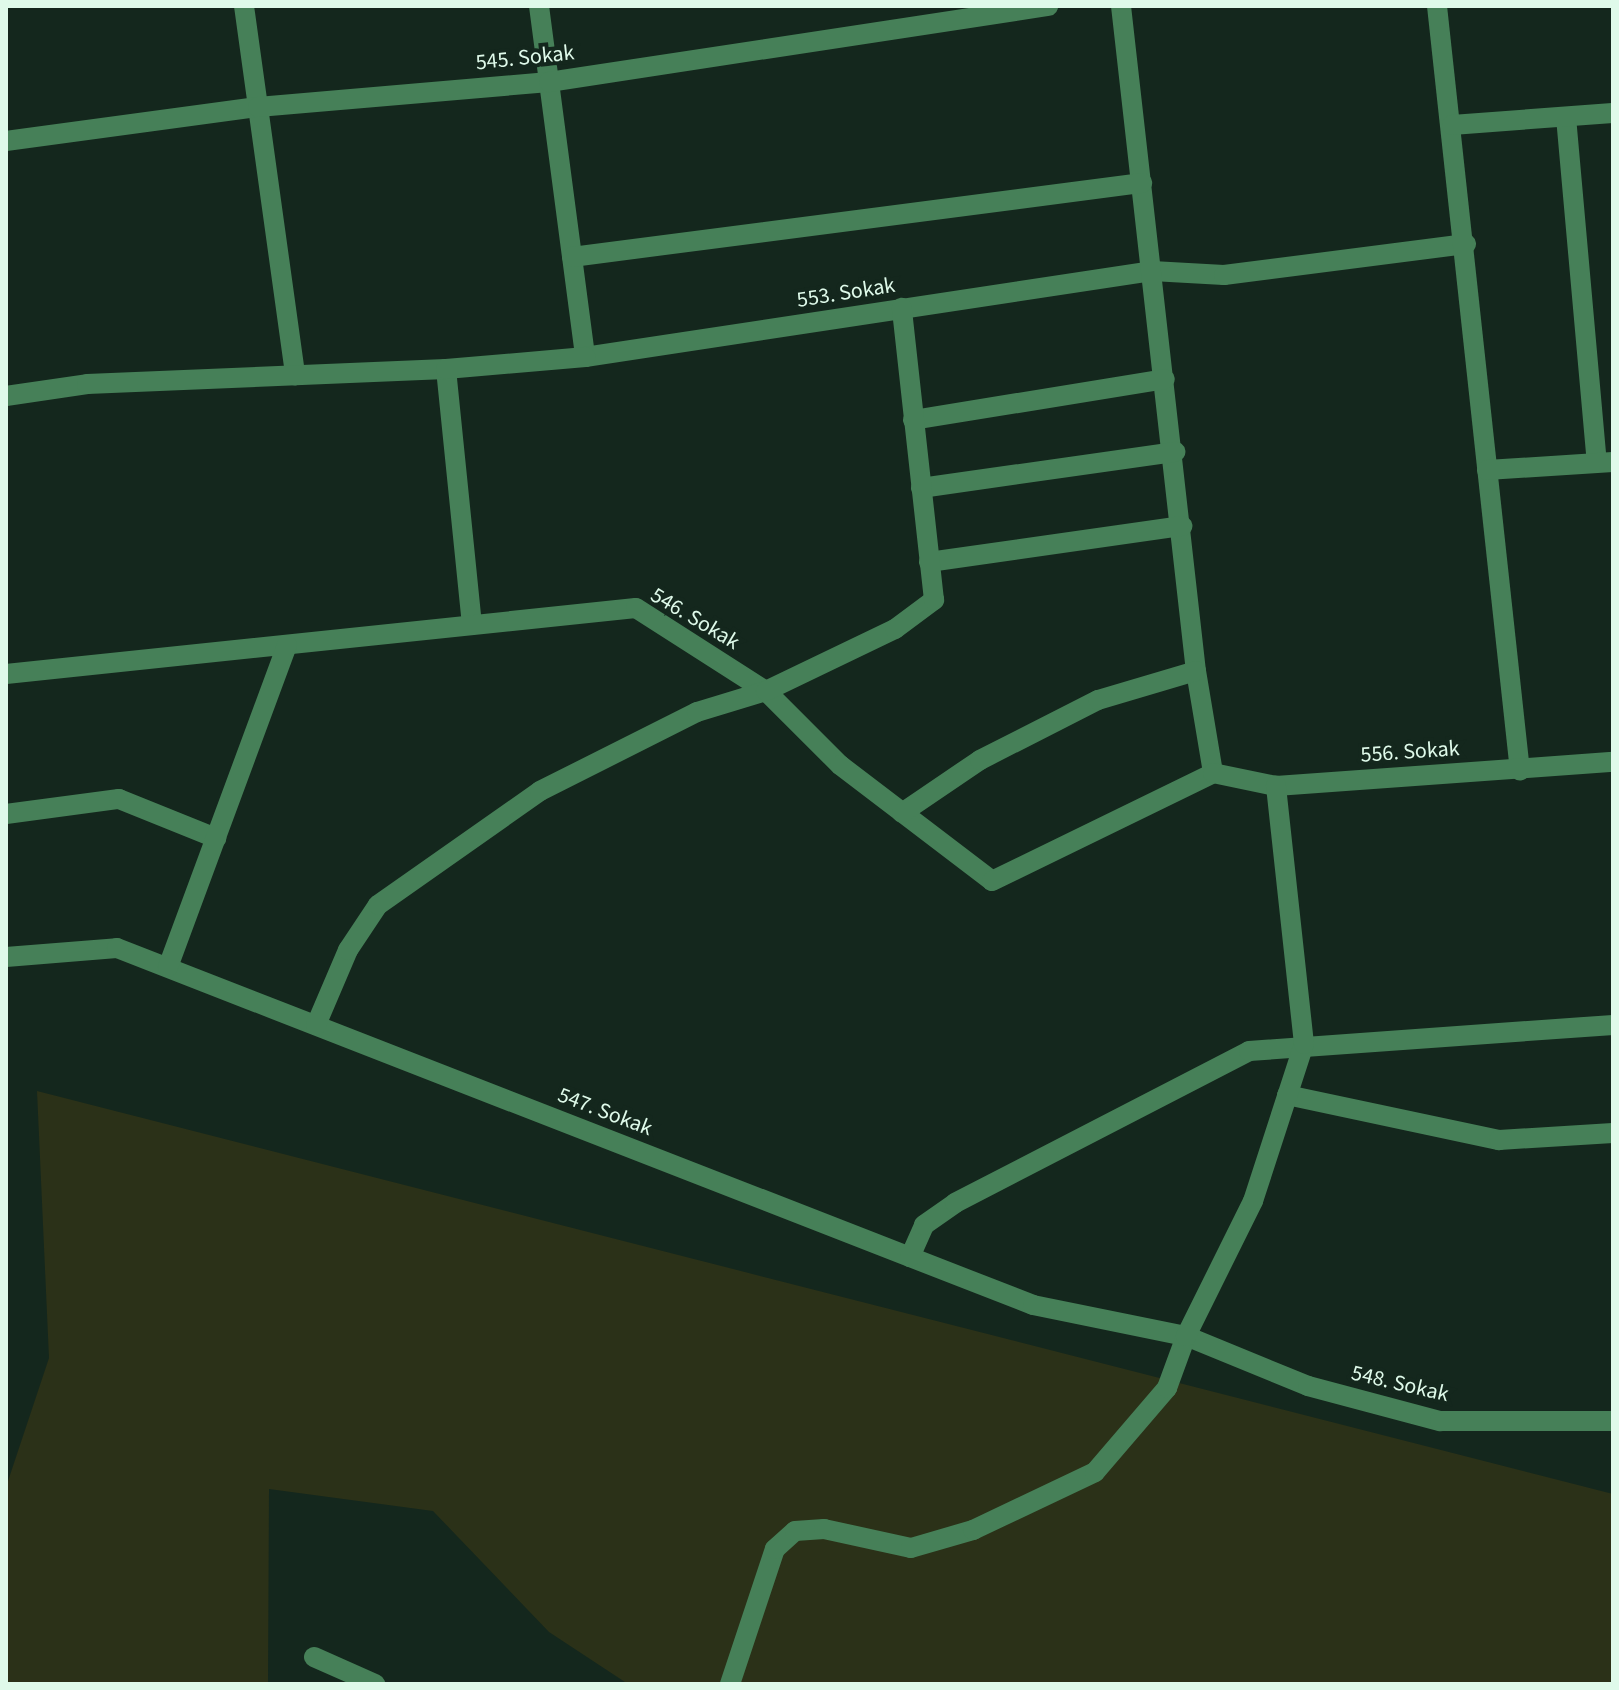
<!DOCTYPE html>
<style>
body{margin:0}
#map{position:relative;width:1619px;height:1690px;overflow:hidden;background:#14271d;font-family:"Source Sans 3",sans-serif}
div>[style]{position:absolute}
.green>*{inset:0;background:#2b3118}
.minor>*{height:20px;margin:-10px;padding:0 10px;transform-origin:10px;border-radius:10px;background:#468058}
span{translate:-50% -50%;white-space:nowrap;text-align:center;line-height:1.15;-webkit-text-stroke:8px #14271d;paint-order:stroke}
.street-label{font-size:22px;color:#dffaea}
.frame{position:absolute;inset:0;border:8px solid #dffaea;pointer-events:none}
</style>
<div id="map">
<div class="green">
<div style="clip-path:polygon(37px 1091px,1613px 1494px,1613px 1684px,628px 1684px,549px 1632px,433px 1511px,269px 1489px,268px 1684px,6px 1684px,6px 1487px,49px 1358px)"></div>
</div>
<div class="minor">
<div style="left:244px;top:6px;width:373px;rotate:82.1deg"></div>
<div style="left:539px;top:6px;width:354px;rotate:82.5deg"></div>
<div style="left:585px;top:357px;width:573px;rotate:-8.62deg"></div>
<div style="left:1152px;top:271px;width:72px;rotate:3.2deg"></div>
<div style="left:1224px;top:275px;width:244px;rotate:-7.3deg"></div>
<div style="left:1121px;top:6px;width:669px;rotate:83.57deg"></div>
<div style="left:1196px;top:671px;width:103px;rotate:80.5deg"></div>
<div style="left:1437px;top:6px;width:769px;rotate:83.81deg"></div>
<div style="left:1566px;top:117px;width:347px;rotate:84.9deg"></div>
<div style="left:1452px;top:125px;width:161px;rotate:-4.3deg"></div>
<div style="left:6px;top:141px;width:254px;rotate:-7.7deg"></div>
<div style="left:258px;top:107px;width:292px;rotate:-4.9deg"></div>
<div style="left:549px;top:82px;width:505px;rotate:-8.66deg"></div>
<div style="left:572px;top:257px;width:575px;rotate:-7.4deg"></div>
<div style="left:446px;top:369px;width:257px;rotate:84.2deg"></div>
<div style="left:6px;top:396px;width:82px;rotate:-8.4deg"></div>
<div style="left:87px;top:384px;width:359px;rotate:-2.4deg"></div>
<div style="left:446px;top:369px;width:140px;rotate:-4.9deg"></div>
<div style="left:913px;top:420px;width:255px;rotate:-9.2deg"></div>
<div style="left:1487px;top:470px;width:126px;rotate:-3.6deg"></div>
<div style="left:921px;top:488px;width:257px;rotate:-8.1deg"></div>
<div style="left:929px;top:562px;width:256px;rotate:-8.1deg"></div>
<div style="left:6px;top:674px;width:633px;rotate:-5.98deg"></div>
<div style="left:636px;top:608px;width:154px;rotate:32.6deg"></div>
<div style="left:766px;top:691px;width:105px;rotate:45deg"></div>
<div style="left:840px;top:765px;width:191px;rotate:37.3deg"></div>
<div style="left:992px;top:881px;width:246px;rotate:-26deg"></div>
<div style="left:1213px;top:773px;width:64px;rotate:11.7deg"></div>
<div style="left:1276px;top:786px;width:338px;rotate:-4.1deg"></div>
<div style="left:902px;top:813px;width:94px;rotate:-34.2deg"></div>
<div style="left:980px;top:760px;width:132px;rotate:-27deg"></div>
<div style="left:1098px;top:700px;width:102px;rotate:-16.5deg"></div>
<div style="left:6px;top:814px;width:114px;rotate:-7.6deg"></div>
<div style="left:119px;top:799px;width:105px;rotate:21.9deg"></div>
<div style="left:6px;top:957px;width:111px;rotate:-4.6deg"></div>
<div style="left:117px;top:948px;width:983px;rotate:21.29deg"></div>
<div style="left:1033px;top:1305px;width:156px;rotate:11.5deg"></div>
<div style="left:1186px;top:1336px;width:132px;rotate:22.3deg"></div>
<div style="left:1308px;top:1386px;width:137px;rotate:14.9deg"></div>
<div style="left:1440px;top:1421px;width:173px"></div>
<div style="left:168px;top:967px;width:343px;rotate:-69.7deg"></div>
<div style="left:316px;top:1025px;width:82px;rotate:-66.9deg"></div>
<div style="left:348px;top:950px;width:54px;rotate:-56.3deg"></div>
<div style="left:378px;top:905px;width:198px;rotate:-35.1deg"></div>
<div style="left:540px;top:791px;width:176px;rotate:-26.7deg"></div>
<div style="left:697px;top:712px;width:72px;rotate:-16.9deg"></div>
<div style="left:766px;top:691px;width:143px;rotate:-25.7deg"></div>
<div style="left:895px;top:629px;width:49px;rotate:-36.6deg"></div>
<div style="left:934px;top:600px;width:294px;rotate:-96.3deg"></div>
<div style="left:1287px;top:1095px;width:217px;rotate:12deg"></div>
<div style="left:1499px;top:1140px;width:114px;rotate:-3.5deg"></div>
<div style="left:910px;top:1257px;width:35px;rotate:-66deg"></div>
<div style="left:924px;top:1225px;width:38px;rotate:-35deg"></div>
<div style="left:955px;top:1203px;width:331px;rotate:-27.3deg"></div>
<div style="left:1249px;top:1051px;width:365px;rotate:-4.1deg"></div>
<div style="left:314px;top:1657px;width:67px;rotate:23.9deg"></div>
<div style="left:730px;top:1684px;width:142px;rotate:-71.6deg"></div>
<div style="left:775px;top:1549px;width:27px;rotate:-42deg"></div>
<div style="left:795px;top:1531px;width:29px;rotate:-4deg"></div>
<div style="left:824px;top:1529px;width:89px;rotate:12.3deg"></div>
<div style="left:911px;top:1548px;width:65px;rotate:-16.2deg"></div>
<div style="left:973px;top:1530px;width:135px;rotate:-25.4deg"></div>
<div style="left:1095px;top:1472px;width:111px;rotate:-49.4deg"></div>
<div style="left:1167px;top:1388px;width:55px;rotate:-69.9deg"></div>
<div style="left:1186px;top:1336px;width:151px;rotate:-63.6deg"></div>
<div style="left:1253px;top:1201px;width:165px;rotate:-72deg"></div>
<div style="left:1304px;top:1044px;width:260px;rotate:-96.2deg"></div>
</div>
<div class="street-label">
<span style="left:525px;top:58px;rotate:-6deg">545. Sokak</span>
<span style="left:846px;top:293px;rotate:-9deg">553. Sokak</span>
<span style="left:695px;top:619px;rotate:31deg">546. Sokak</span>
<span style="left:1410px;top:752px;rotate:-4deg">556. Sokak</span>
<span style="left:605px;top:1112px;rotate:21deg">547. Sokak</span>
<span style="left:1400px;top:1384px;rotate:13deg">548. Sokak</span>
</div>
<div class="frame"></div>
</div>
